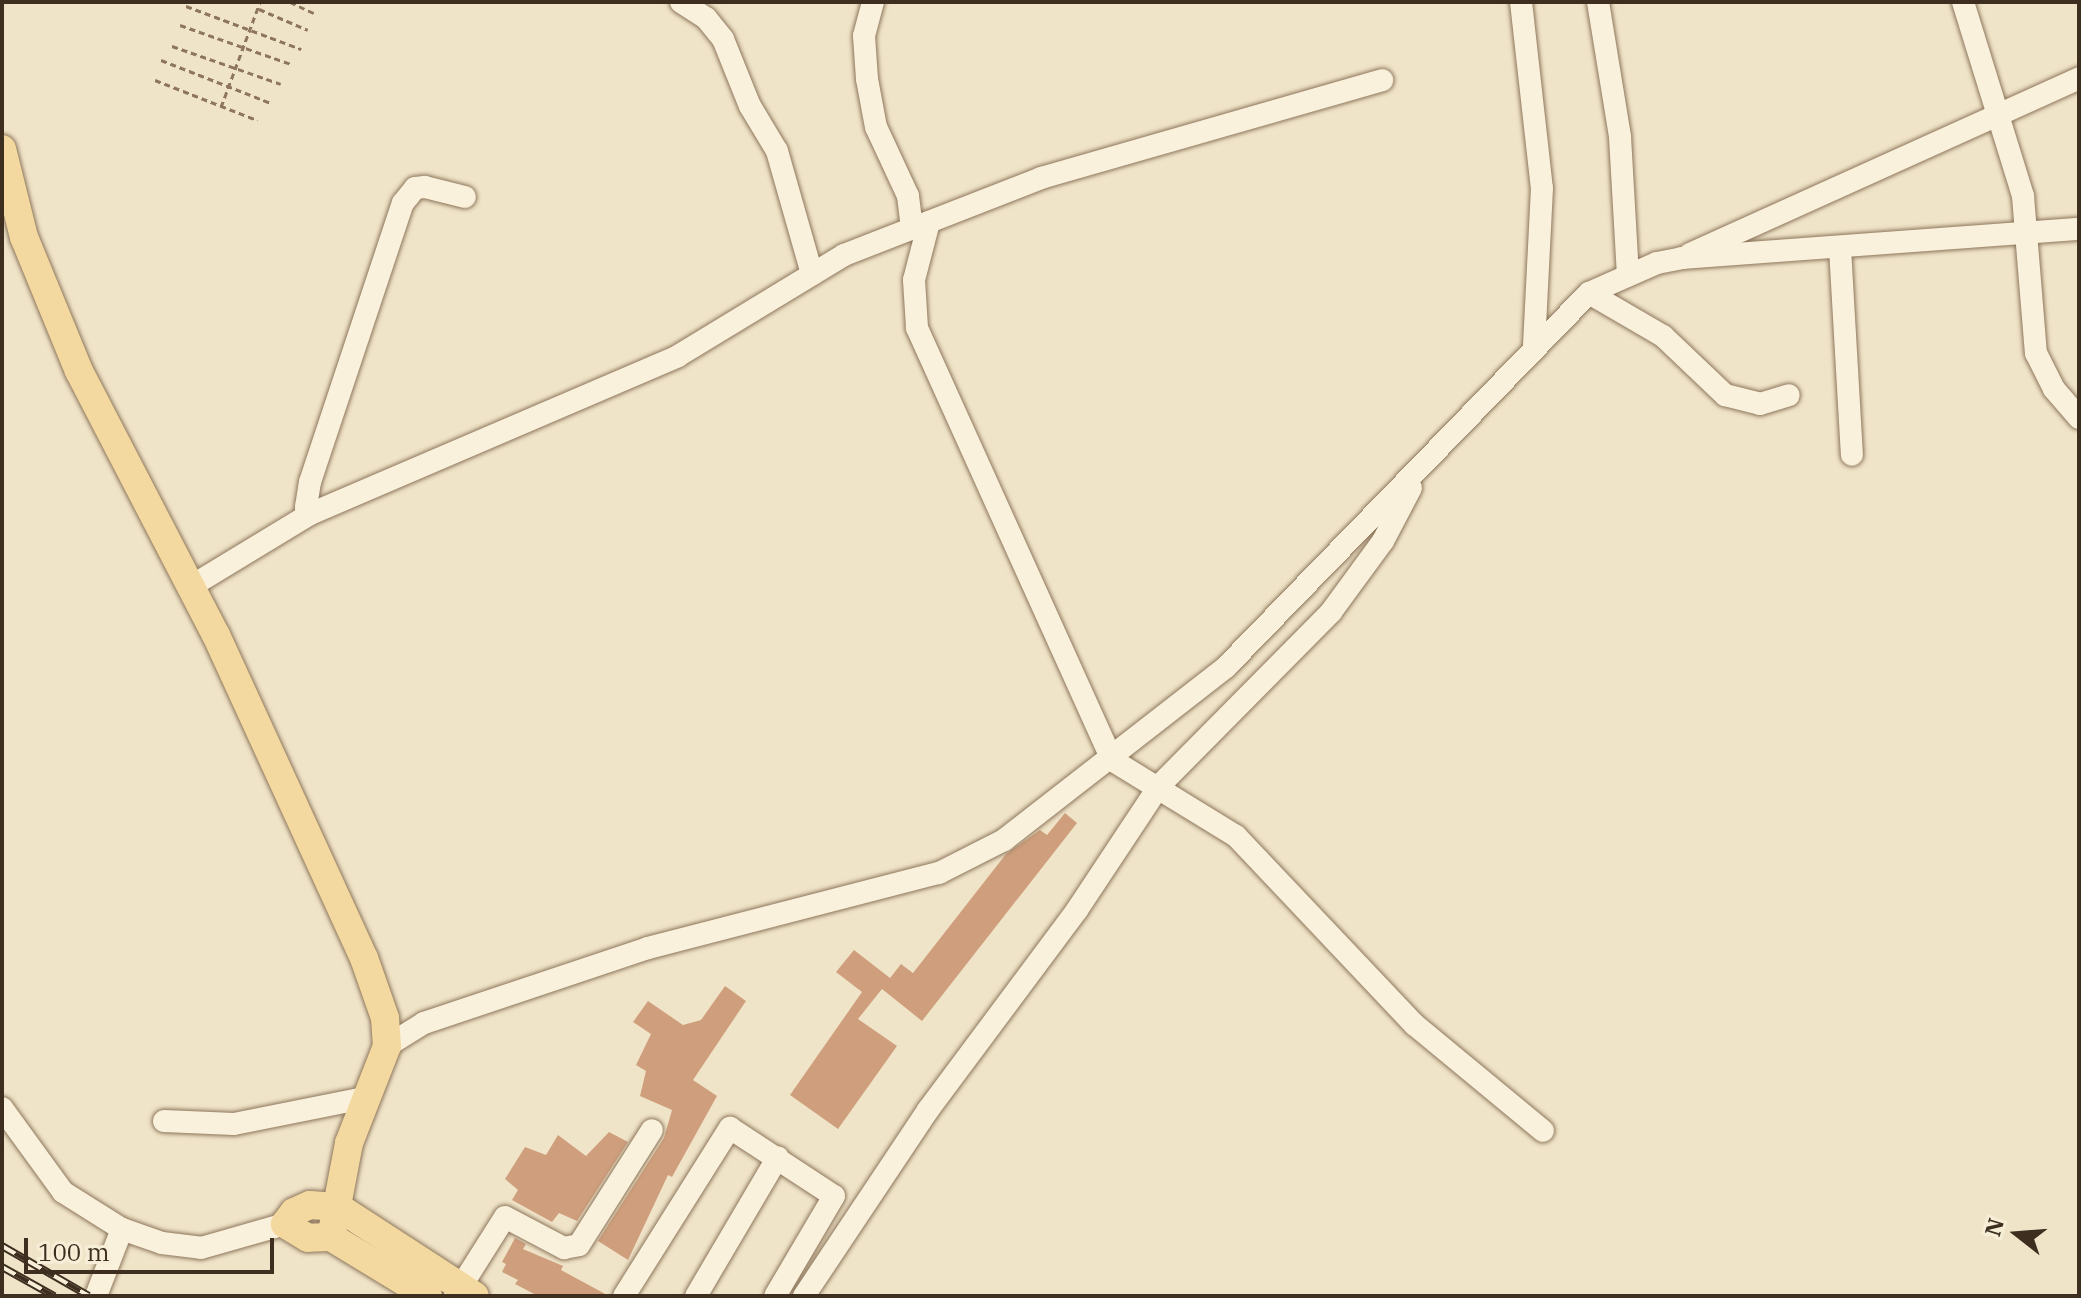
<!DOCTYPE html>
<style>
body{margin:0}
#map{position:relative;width:2081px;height:1298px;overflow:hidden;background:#f0e4c8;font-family:"IBM Plex Serif",serif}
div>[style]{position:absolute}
.building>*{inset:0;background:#cf9f7d}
.path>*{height:3px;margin-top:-1.5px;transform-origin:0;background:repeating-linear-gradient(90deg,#8d765c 0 6px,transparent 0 10px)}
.roads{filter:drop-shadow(0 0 2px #8d765c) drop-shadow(0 0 2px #8d765c)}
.minor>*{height:22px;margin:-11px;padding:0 11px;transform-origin:11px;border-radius:11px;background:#faf1dc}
.major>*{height:28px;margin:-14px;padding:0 14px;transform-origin:14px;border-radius:14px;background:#f3d9a0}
.rail>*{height:8px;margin-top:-4px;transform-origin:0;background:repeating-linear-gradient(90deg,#f7eed8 0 15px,#3d2e20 0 30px);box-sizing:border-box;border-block:2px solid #3d2e20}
span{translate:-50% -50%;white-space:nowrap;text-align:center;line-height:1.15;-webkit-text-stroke:6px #f7eed8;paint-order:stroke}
.frame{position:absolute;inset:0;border:4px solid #3d2e20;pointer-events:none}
.north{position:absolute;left:1977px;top:1194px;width:80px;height:80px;-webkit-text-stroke:6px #f7eed8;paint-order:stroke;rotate:287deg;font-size:22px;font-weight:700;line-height:32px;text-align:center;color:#3d2e20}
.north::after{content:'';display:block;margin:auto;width:28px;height:36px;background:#3d2e20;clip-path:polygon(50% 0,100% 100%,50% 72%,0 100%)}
.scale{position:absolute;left:24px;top:1238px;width:250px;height:36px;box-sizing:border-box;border:4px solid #3d2e20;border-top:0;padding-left:10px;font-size:24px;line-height:28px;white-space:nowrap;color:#3d2e20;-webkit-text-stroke:6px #f7eed8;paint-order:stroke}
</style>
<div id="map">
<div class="building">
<div style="clip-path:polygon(1065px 813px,1077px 823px,922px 1021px,882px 989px,858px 1019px,897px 1046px,838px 1129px,790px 1095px,862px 992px,836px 972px,854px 950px,890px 978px,901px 964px,913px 973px,1006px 854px,1040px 830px,1047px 835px)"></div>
<div style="clip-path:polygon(725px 986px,746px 1001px,693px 1080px,717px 1096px,672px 1177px,668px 1175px,628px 1260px,598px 1241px,664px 1138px,672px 1110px,640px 1096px,646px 1071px,636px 1065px,651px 1034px,633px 1022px,648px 1001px,683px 1025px,701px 1020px)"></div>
<div style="clip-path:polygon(609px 1132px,628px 1142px,577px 1221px,559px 1213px,552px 1222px,512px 1200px,518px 1190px,505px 1179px,525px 1147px,546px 1155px,558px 1135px,586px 1156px)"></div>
<div style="clip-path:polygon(515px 1238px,526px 1244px,523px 1249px,563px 1266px,561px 1270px,609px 1296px,538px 1296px,515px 1284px,518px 1280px,502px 1272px,506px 1264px,502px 1262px)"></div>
</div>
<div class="path">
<div style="left:290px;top:2px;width:29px;rotate:25deg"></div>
<div style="left:186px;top:6px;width:123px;rotate:20.5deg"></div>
<div style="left:259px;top:9px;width:53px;rotate:23.2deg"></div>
<div style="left:180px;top:25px;width:118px;rotate:19.4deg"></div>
<div style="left:172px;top:46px;width:115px;rotate:19.2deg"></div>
<div style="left:161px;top:60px;width:118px;rotate:21.4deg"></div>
<div style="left:155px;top:80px;width:110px;rotate:21.4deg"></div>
<div style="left:221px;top:107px;width:112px;rotate:-69.6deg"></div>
</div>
<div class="roads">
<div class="minor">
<div style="left:681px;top:2px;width:30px;rotate:33deg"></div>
<div style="left:706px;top:18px;width:27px;rotate:51deg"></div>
<div style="left:723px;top:39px;width:72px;rotate:68.1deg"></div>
<div style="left:750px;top:106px;width:52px;rotate:59deg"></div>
<div style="left:777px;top:151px;width:128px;rotate:74.1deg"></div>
<div style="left:873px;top:2px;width:35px;rotate:105deg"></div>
<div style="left:864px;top:36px;width:43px;rotate:86deg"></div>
<div style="left:867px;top:79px;width:49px;rotate:79.4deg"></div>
<div style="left:876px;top:127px;width:76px;rotate:65.1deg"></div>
<div style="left:908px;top:196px;width:33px;rotate:83deg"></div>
<div style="left:1521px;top:2px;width:187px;rotate:83.6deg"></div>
<div style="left:1542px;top:188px;width:157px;rotate:92.9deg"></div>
<div style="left:1598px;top:2px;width:137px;rotate:80.7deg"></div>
<div style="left:1620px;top:137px;width:138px;rotate:86.7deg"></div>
<div style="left:1963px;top:2px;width:203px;rotate:72.8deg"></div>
<div style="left:2023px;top:196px;width:158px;rotate:85.3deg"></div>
<div style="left:2036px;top:353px;width:40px;rotate:63.4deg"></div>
<div style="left:2054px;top:389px;width:38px;rotate:49deg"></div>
<div style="left:929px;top:222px;width:60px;rotate:104.5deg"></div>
<div style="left:914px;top:280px;width:48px;rotate:86.4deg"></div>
<div style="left:917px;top:328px;width:474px;rotate:65.7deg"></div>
<div style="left:1112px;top:760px;width:145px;rotate:31.5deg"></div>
<div style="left:1236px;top:836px;width:260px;rotate:46.6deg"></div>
<div style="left:1415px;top:1025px;width:166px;rotate:39.6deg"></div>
<div style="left:1840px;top:248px;width:207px;rotate:86.7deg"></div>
<div style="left:1690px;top:254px;width:427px;rotate:-24.3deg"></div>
<div style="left:1589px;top:293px;width:86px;rotate:30.2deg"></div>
<div style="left:1663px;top:336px;width:86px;rotate:43.6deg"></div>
<div style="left:1725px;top:395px;width:36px;rotate:14deg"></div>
<div style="left:1760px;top:404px;width:30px;rotate:-17deg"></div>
<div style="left:310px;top:514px;width:8px;rotate:-120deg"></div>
<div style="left:306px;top:507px;width:25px;rotate:-81deg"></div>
<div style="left:310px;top:482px;width:294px;rotate:-71.6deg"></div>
<div style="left:403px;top:203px;width:19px;rotate:-51deg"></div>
<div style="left:415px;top:188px;width:10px;rotate:-6deg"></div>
<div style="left:425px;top:187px;width:41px;rotate:14deg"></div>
<div style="left:190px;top:587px;width:140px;rotate:-31.3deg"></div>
<div style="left:310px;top:514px;width:400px;rotate:-23.2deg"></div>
<div style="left:678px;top:356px;width:194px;rotate:-31.3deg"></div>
<div style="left:844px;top:255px;width:212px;rotate:-21.3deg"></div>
<div style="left:1041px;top:178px;width:355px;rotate:-16deg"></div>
<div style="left:387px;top:1046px;width:44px;rotate:-31.9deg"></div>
<div style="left:424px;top:1023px;width:236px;rotate:-18.5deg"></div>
<div style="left:648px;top:948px;width:301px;rotate:-14.5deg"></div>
<div style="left:939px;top:873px;width:73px;rotate:-26.9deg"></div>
<div style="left:1004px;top:840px;width:281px;rotate:-37.9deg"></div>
<div style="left:1226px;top:667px;width:521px;rotate:-45.86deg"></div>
<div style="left:1589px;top:293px;width:74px;rotate:-23.8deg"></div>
<div style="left:1657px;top:263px;width:25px;rotate:-11deg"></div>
<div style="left:1682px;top:258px;width:398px;rotate:-4.2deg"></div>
<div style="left:2px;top:1108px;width:104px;rotate:54deg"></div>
<div style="left:63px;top:1192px;width:70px;rotate:32.1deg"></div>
<div style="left:122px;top:1229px;width:42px;rotate:19.3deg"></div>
<div style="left:162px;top:1243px;width:39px;rotate:7deg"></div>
<div style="left:201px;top:1248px;width:87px;rotate:-15.9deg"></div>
<div style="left:164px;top:1121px;width:70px;rotate:2.5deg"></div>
<div style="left:234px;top:1124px;width:138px;rotate:-11.3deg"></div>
<div style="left:96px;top:1296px;width:72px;rotate:-68.8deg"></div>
<div style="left:455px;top:1296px;width:93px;rotate:-57.7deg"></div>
<div style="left:505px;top:1217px;width:67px;rotate:27.7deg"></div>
<div style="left:564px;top:1248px;width:15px;rotate:-11deg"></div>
<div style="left:579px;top:1245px;width:136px;rotate:-57.6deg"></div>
<div style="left:624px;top:1296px;width:199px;rotate:-57.8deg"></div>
<div style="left:730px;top:1128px;width:124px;rotate:33.2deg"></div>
<div style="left:834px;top:1196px;width:116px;rotate:120.5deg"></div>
<div style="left:696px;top:1296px;width:161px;rotate:-59.5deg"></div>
<div style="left:804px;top:1296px;width:224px;rotate:-56.3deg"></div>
<div style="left:928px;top:1110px;width:249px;rotate:-53.3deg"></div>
<div style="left:1077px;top:910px;width:149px;rotate:-56.5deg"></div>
<div style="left:1159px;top:786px;width:245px;rotate:-45.3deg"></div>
<div style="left:1331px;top:612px;width:88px;rotate:-53.8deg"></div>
<div style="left:1383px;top:541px;width:60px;rotate:-62.2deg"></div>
</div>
<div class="major">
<div style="left:2px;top:149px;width:91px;rotate:76deg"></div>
<div style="left:24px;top:237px;width:145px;rotate:67.7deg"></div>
<div style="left:79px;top:371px;width:297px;rotate:62.6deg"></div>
<div style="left:216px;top:635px;width:355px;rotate:65.4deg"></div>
<div style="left:364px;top:958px;width:64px;rotate:70.7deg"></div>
<div style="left:385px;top:1018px;width:28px;rotate:86deg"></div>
<div style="left:387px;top:1046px;width:104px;rotate:111.4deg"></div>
<div style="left:349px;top:1143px;width:96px;rotate:100.8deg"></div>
<div style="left:428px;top:1296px;width:114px;rotate:-148.7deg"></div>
<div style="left:331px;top:1237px;width:23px;rotate:178deg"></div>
<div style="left:308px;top:1238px;width:27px;rotate:-149deg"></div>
<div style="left:285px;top:1224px;width:15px;rotate:-53deg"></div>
<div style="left:294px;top:1212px;width:17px;rotate:-24deg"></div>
<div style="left:310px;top:1205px;width:28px;rotate:4deg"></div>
<div style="left:338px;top:1207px;width:163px;rotate:33deg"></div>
</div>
</div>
<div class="rail">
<div style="left:2px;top:1246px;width:100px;rotate:29.9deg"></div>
<div style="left:2px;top:1267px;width:60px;rotate:29.1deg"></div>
</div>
<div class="frame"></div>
<div class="north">N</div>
<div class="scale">100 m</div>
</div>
